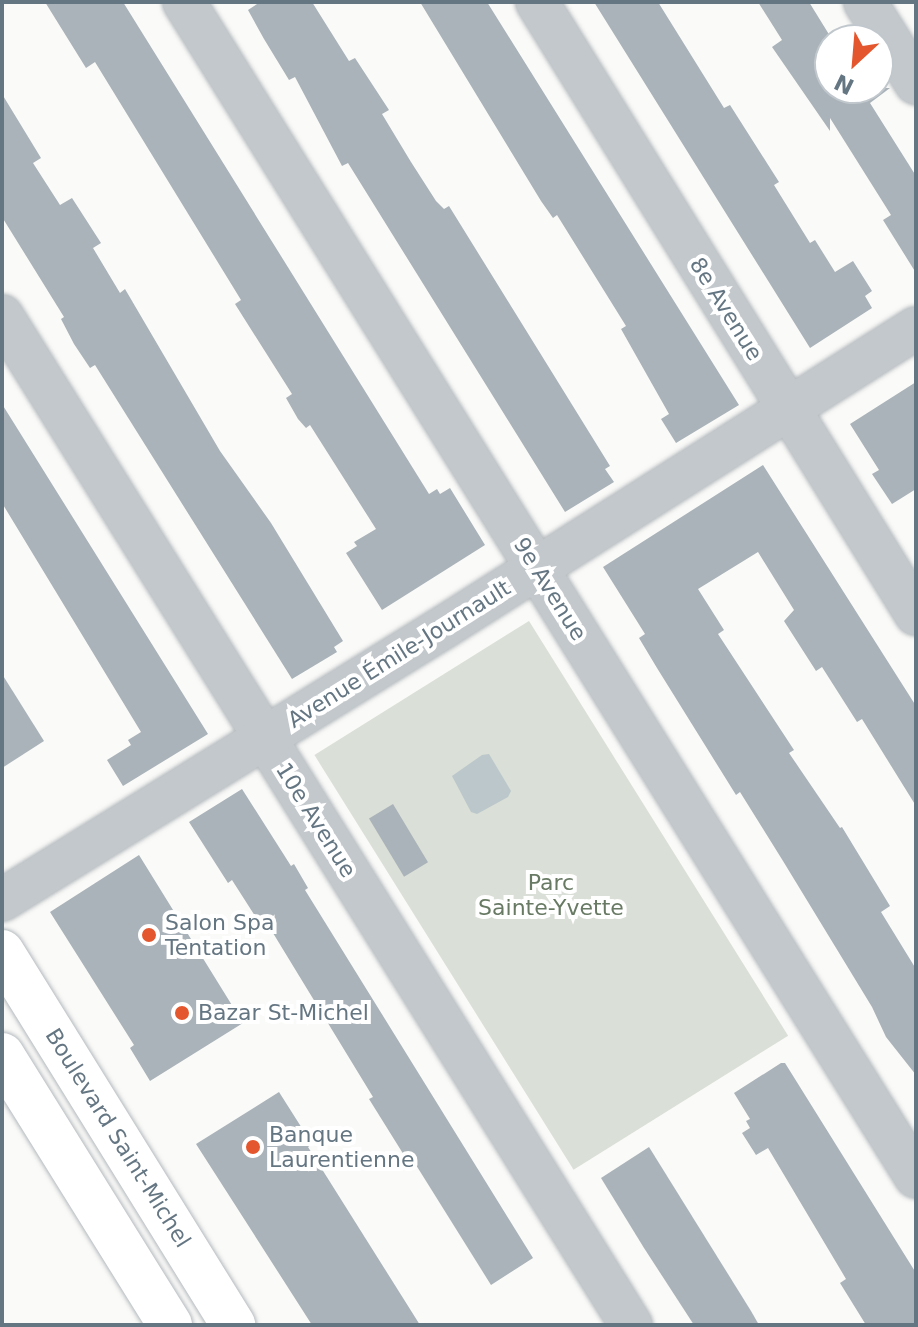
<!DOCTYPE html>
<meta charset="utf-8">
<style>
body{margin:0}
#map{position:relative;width:918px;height:1327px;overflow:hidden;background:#fafaf8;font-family:"DejaVu Sans",sans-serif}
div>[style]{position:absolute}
.green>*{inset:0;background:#dadfd7;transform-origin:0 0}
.water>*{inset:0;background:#bbc7cb}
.building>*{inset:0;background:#aab3b9;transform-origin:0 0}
.roads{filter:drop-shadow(0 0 2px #b5babe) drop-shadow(0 0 2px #b5babe)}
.minor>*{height:42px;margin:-21px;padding:0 21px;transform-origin:21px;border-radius:21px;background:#c3c8cc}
.major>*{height:44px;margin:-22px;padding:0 22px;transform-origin:22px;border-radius:22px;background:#fff}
.dots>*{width:22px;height:22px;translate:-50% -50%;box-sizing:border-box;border:4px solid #fff;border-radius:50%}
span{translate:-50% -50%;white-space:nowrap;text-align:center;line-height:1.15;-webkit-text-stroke:8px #fff;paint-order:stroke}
.street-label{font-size:22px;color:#657683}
.park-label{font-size:22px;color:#687a64}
.poi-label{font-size:22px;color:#657683}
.left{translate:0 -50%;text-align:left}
.frame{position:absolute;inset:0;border:4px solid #657683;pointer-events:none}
.north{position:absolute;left:814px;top:24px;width:80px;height:80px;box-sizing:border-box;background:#fff;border:2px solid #c1c8cd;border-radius:50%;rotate:206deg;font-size:22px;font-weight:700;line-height:32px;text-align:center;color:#657683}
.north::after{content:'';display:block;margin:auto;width:28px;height:36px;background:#e4572e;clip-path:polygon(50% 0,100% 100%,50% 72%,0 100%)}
</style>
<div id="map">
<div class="green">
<div style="left:529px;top:621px;width:489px;height:253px;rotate:58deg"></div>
</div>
<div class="water">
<div style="clip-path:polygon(489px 754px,511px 791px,508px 797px,477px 814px,471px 812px,452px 776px,482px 755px)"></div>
</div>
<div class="building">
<div style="clip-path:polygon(45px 2px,123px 2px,429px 494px,437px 489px,440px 494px,450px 488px,485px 545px,382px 610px,346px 553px,357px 546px,354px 542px,376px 529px,310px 425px,306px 428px,298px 419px,286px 398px,292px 394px,235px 304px,241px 300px,95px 62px,86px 68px)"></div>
<div style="clip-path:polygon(260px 2px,312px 2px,349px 61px,355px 58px,389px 110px,382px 114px,411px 162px,436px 201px,444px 209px,449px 206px,610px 466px,605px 469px,614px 482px,565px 512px,348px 163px,342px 166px,295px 77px,289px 80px,264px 39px,248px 10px)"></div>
<div style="clip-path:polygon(420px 2px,487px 2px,739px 405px,676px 443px,661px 419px,669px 414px,621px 329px,626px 326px,557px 215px,553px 218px,541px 201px)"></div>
<div style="clip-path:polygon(594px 2px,658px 2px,724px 108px,730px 105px,779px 182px,774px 185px,810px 243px,815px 240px,835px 272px,853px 261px,872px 291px,865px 296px,872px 308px,810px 348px)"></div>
<div style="clip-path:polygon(758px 2px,809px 2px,830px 36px,830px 88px,890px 88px,870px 103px,916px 176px,916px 273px,883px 220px,891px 215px,830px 118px,830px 131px,772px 47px,782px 40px)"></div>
<div style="clip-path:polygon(2px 94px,41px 158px,33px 163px,60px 205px,72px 198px,101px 243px,93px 248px,120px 293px,125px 289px,220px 451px,271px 523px,343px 641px,334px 647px,337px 652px,292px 679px,95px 365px,90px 368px,74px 344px,61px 319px,64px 317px,2px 217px)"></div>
<div style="clip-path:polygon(916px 382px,916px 489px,892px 504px,872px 474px,879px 470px,850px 424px)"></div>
<div style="clip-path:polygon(2px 404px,208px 734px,123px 786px,107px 760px,131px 745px,128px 740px,141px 732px,2px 503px)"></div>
<div style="clip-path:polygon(763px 465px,916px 706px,916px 806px,862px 719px,857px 722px,822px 667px,816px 671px,784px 621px,794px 610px,758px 552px,698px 589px,724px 630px,718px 634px,794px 750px,789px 753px,840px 828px,842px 827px,890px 906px,881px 912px,916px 969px,916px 1075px,886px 1037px,872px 1007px,783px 861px,740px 792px,736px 795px,657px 668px,639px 638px,645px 634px,603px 567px)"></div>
<div style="clip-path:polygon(2px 674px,44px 741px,2px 768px)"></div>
<div style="clip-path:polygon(242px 789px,291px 866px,294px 864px,308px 888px,305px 890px,533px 1258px,491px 1285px,411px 1157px,407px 1160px,369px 1099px,373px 1097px,262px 915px,257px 919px,232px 880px,228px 883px,189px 822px)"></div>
<div style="left:393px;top:804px;width:68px;height:28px;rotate:59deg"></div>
<div style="clip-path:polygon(139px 855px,243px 1023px,150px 1081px,130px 1048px,134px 1045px,50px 912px)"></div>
<div style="clip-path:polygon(781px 1063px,785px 1063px,916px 1273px,916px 1325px,866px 1325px,840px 1283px,846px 1279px,768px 1148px,756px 1155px,742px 1133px,750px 1128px,746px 1121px,750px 1119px,734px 1093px)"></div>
<div style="clip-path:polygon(279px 1092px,312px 1144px,308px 1147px,420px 1325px,312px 1325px,196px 1144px)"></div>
<div style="clip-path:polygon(649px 1147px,751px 1311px,759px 1325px,694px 1325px,644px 1248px,601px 1178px)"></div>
</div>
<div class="roads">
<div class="minor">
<div style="left:184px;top:2px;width:1384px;rotate:58.08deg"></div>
<div style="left:537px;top:2px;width:720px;rotate:58.23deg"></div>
<div style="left:865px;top:2px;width:96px;rotate:57.8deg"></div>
<div style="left:2px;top:316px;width:1189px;rotate:58.06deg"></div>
<div style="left:2px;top:900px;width:516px;rotate:-31.69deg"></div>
<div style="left:441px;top:629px;width:562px;rotate:-32.36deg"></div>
</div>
<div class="major">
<div style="left:2px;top:952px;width:439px;rotate:58.2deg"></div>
<div style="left:2px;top:1055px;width:318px;rotate:58.1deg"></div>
</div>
</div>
<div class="dots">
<div style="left:149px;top:935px;background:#e4572e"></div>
<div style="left:182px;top:1013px;background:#e4572e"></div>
<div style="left:253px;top:1147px;background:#e4572e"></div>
</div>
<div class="street-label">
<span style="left:726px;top:309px;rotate:58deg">8e Avenue</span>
<span style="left:550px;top:589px;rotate:58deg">9e Avenue</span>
<span style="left:399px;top:654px;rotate:-32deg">Avenue Émile-Journault</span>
<span style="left:316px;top:820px;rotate:58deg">10e Avenue</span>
<span style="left:118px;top:1138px;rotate:58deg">Boulevard Saint-Michel</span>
</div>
<div class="park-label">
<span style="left:551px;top:895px">Parc<br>Sainte-Yvette</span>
</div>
<div class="poi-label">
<span class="left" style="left:165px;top:935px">Salon Spa<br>Tentation</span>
<span class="left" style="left:198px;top:1013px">Bazar St-Michel</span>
<span class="left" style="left:269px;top:1147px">Banque<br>Laurentienne</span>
</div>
<div class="frame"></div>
<div class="north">N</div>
</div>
